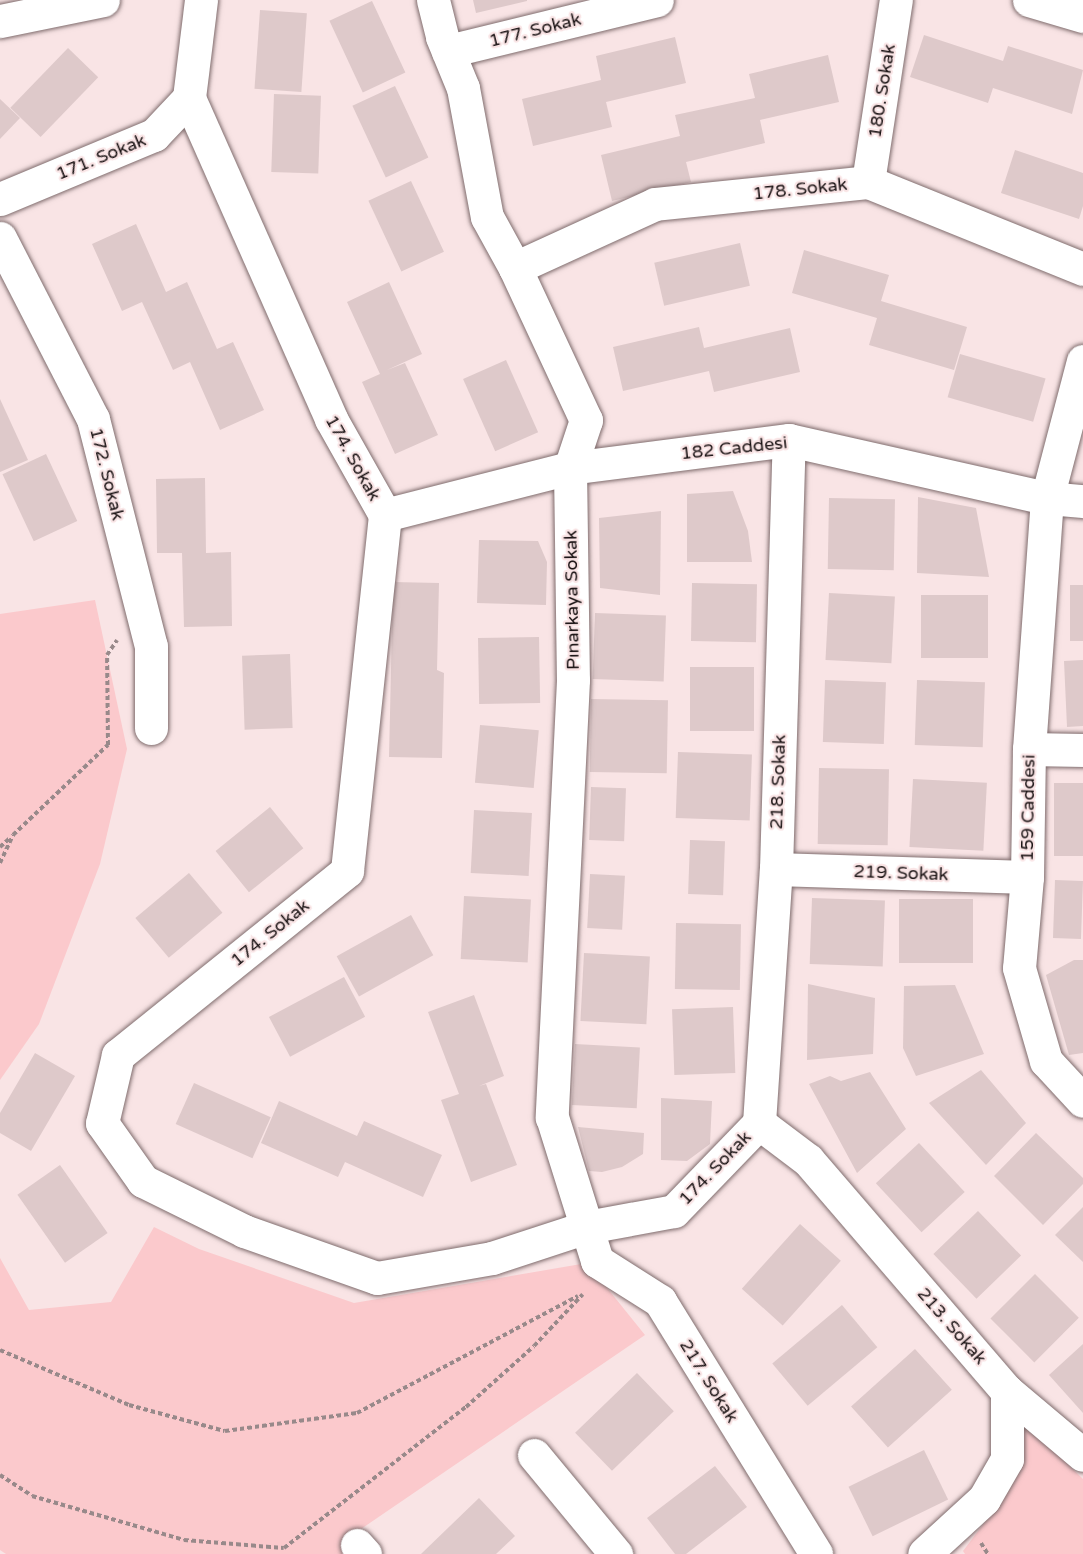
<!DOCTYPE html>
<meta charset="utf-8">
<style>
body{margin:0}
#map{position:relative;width:1083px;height:1554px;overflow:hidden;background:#f9e4e5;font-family:"Varela Round",sans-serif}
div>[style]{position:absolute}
.green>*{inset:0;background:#fbc9cc}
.building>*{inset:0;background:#dec9ca;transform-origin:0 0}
.path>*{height:4px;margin-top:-2px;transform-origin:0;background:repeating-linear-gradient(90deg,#98898a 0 4.5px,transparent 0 7.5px)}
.roads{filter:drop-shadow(0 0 2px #7f6c6d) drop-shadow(0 0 2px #7f6c6d)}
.minor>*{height:33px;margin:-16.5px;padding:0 16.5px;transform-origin:16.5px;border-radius:16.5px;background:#fff}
span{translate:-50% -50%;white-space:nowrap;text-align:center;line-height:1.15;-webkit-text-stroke:4.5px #f9e4e5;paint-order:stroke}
.street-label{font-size:18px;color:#1a1314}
</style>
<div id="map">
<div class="green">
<div style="clip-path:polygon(95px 600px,127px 749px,100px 864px,39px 1024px,0 1080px,0 614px)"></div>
<div style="clip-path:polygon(154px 1227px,199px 1249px,354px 1303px,587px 1263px,645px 1335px,342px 1542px,352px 1554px,6px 1554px,0 1550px,0 1258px,29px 1310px,111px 1302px)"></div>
<div style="clip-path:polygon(1023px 1421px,1083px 1479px,1083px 1554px,965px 1554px,963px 1551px,1009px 1490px,1022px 1457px)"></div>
</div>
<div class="building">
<div style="clip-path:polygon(473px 0,527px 0,527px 1px,476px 13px)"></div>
<div style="left:372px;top:1px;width:79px;height:47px;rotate:65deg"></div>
<div style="left:260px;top:10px;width:47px;height:79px;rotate:4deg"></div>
<div style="clip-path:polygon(924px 35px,1003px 61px,1008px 46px,1083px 70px,1072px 114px,993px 88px,988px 103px,910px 77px)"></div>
<div style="clip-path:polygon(675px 37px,686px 83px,606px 102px,612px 127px,533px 146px,522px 99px,601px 80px,596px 56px)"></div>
<div style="left:68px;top:48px;width:42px;height:83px;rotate:44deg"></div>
<div style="clip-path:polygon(828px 55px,839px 102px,760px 120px,765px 143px,686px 162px,691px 182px,612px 201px,601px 155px,680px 136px,675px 115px,755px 98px,749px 74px)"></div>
<div style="left:395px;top:86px;width:79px;height:47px;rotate:65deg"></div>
<div style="left:274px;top:94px;width:47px;height:78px;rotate:2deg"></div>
<div style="clip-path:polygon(0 99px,20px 118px,0 139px)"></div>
<div style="clip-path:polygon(1015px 150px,1083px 173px,1083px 206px,1079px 219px,1001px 193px)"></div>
<div style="left:411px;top:181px;width:78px;height:47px;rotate:65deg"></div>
<div style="clip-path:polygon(136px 224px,166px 292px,187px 282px,217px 349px,233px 342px,264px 410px,220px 430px,190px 362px,173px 370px,142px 302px,122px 311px,92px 244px)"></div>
<div style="left:740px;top:243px;width:44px;height:88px;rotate:77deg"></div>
<div style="clip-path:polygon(804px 250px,889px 275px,881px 301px,967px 327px,954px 370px,869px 345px,877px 318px,792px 293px)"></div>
<div style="clip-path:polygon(389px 282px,422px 354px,387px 370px,405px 363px,438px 435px,395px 454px,362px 382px,380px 374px,347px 302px)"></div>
<div style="clip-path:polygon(699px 327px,704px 348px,790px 328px,800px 372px,714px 392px,709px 371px,623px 391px,613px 347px)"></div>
<div style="left:960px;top:354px;width:89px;height:45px;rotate:16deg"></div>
<div style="left:506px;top:360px;width:79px;height:47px;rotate:66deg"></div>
<div style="clip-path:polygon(0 399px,28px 460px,0 472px)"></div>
<div style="left:46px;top:454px;width:74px;height:48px;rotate:65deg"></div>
<div style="clip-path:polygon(205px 478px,206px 553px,231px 552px,232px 626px,184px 627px,182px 553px,157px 553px,156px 479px)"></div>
<div style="clip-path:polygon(733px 491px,748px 531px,752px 562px,687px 562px,687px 494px)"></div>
<div style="clip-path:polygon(918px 497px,976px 508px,989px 577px,917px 573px)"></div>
<div style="left:829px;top:498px;width:66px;height:71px;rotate:1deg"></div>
<div style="clip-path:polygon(661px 511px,660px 595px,600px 588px,599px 518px)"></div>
<div style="clip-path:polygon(479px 540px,538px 541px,547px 562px,546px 605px,477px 603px)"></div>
<div style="clip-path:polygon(393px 582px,439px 583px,437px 670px,444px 673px,442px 758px,389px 757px)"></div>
<div style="left:692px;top:583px;width:65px;height:58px;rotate:1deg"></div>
<div style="left:1083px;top:585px;width:56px;height:13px;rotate:90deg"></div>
<div style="left:829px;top:593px;width:66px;height:67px;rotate:3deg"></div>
<div style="left:921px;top:595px;width:67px;height:63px"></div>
<div style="left:595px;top:613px;width:71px;height:66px;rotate:2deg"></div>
<div style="left:539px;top:637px;width:66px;height:61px;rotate:89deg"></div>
<div style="left:290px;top:654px;width:74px;height:48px;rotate:88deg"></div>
<div style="clip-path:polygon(1083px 660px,1083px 726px,1067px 727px,1064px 661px)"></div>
<div style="left:690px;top:667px;width:64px;height:64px"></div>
<div style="left:825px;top:680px;width:61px;height:62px;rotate:2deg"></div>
<div style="left:917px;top:680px;width:68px;height:65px;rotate:2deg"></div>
<div style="left:591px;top:699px;width:77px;height:73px;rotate:1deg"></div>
<div style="left:480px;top:725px;width:59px;height:58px;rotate:5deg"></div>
<div style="left:678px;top:752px;width:74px;height:66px;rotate:2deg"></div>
<div style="left:819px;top:768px;width:70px;height:76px;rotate:1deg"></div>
<div style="left:913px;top:779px;width:74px;height:68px;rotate:3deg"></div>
<div style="left:1083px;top:783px;width:73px;height:29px;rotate:90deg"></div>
<div style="left:591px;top:787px;width:35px;height:53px;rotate:2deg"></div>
<div style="left:270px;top:807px;width:53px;height:70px;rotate:51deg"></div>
<div style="left:474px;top:810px;width:58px;height:63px;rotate:3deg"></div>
<div style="left:690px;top:840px;width:35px;height:54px;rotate:2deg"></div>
<div style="left:189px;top:873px;width:52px;height:70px;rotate:50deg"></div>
<div style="left:590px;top:874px;width:35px;height:54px;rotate:3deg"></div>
<div style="left:1055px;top:880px;width:28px;height:58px;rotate:2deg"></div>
<div style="left:464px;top:896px;width:67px;height:63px;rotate:3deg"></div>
<div style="left:812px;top:898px;width:73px;height:66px;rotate:2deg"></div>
<div style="left:899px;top:899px;width:74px;height:64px"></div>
<div style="left:411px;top:915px;width:46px;height:85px;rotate:61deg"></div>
<div style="left:676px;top:923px;width:65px;height:66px;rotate:1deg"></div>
<div style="left:584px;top:953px;width:66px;height:68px;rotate:3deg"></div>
<div style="clip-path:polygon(1074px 960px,1083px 960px,1083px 1053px,1069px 1055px,1046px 975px)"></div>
<div style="left:344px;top:977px;width:45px;height:85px;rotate:62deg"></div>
<div style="clip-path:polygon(808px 984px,875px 998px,873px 1054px,807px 1060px)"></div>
<div style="clip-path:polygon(955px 985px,984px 1054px,916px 1076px,903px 1048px,904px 986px)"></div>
<div style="clip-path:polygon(474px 995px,504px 1076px,479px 1086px,486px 1084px,517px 1165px,471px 1182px,441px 1100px,459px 1094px,428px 1012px)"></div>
<div style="left:733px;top:1007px;width:66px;height:61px;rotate:88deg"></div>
<div style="left:575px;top:1044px;width:65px;height:61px;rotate:3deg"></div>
<div style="clip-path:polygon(35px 1053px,75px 1076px,31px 1151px,0 1133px,0 1113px)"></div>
<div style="clip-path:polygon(981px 1070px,1026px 1123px,986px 1165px,929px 1103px)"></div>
<div style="clip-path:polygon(870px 1072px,906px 1129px,857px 1173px,809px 1084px,830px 1076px,841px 1081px)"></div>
<div style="left:194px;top:1083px;width:84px;height:45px;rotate:24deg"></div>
<div style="clip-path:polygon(661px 1098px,712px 1101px,710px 1144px,687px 1161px,661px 1160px)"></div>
<div style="clip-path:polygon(279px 1101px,357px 1136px,364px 1121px,442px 1155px,423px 1197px,345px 1162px,338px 1177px,261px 1143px)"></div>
<div style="clip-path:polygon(578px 1127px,644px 1133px,643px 1154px,622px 1167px,602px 1172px,589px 1171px)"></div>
<div style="clip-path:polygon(1036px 1133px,1083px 1178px,1083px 1184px,1043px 1225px,994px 1176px)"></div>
<div style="left:919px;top:1143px;width:67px;height:59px;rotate:47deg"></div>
<div style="left:60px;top:1165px;width:83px;height:52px;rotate:55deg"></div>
<div style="clip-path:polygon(1083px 1207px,1083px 1262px,1055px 1235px)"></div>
<div style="left:978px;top:1211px;width:62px;height:62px;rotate:46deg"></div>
<div style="left:800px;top:1224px;width:55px;height:87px;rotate:42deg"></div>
<div style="left:1035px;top:1274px;width:62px;height:63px;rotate:45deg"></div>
<div style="left:842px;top:1305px;width:55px;height:91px;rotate:50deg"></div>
<div style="clip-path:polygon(1083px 1344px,1083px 1413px,1049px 1375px)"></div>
<div style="left:915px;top:1349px;width:55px;height:86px;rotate:48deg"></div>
<div style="left:637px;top:1373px;width:53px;height:86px;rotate:46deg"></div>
<div style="left:924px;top:1450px;width:55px;height:84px;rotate:64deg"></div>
<div style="clip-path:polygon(715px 1466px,747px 1507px,686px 1554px,675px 1554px,647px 1518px)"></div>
<div style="clip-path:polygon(479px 1498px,515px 1536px,496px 1554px,421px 1554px)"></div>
</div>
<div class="path">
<div style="left:0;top:847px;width:13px;rotate:-42deg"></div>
<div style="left:0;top:863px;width:31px;rotate:-65deg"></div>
<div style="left:13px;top:835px;width:131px;rotate:-43.5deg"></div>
<div style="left:108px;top:745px;width:90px;rotate:-90.6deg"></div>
<div style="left:107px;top:655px;width:18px;rotate:-56deg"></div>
<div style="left:0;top:1350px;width:140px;rotate:23.1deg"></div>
<div style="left:129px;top:1405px;width:99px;rotate:15.2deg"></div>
<div style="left:225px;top:1431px;width:133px;rotate:-7.8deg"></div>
<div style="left:357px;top:1413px;width:250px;rotate:-27.9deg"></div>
<div style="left:0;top:1475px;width:38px;rotate:33deg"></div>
<div style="left:32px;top:1496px;width:158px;rotate:16.1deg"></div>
<div style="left:184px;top:1540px;width:100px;rotate:4.6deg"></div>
<div style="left:284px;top:1548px;width:230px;rotate:-37.8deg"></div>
<div style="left:466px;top:1407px;width:91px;rotate:-41.9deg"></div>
<div style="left:534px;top:1346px;width:71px;rotate:-46.7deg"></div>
<div style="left:981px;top:1543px;width:13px;rotate:58deg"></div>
</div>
<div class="roads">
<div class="minor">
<div style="left:201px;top:0;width:99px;rotate:97deg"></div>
<div style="left:189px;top:98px;width:351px;rotate:66.1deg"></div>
<div style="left:331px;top:419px;width:110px;rotate:60.6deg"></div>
<div style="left:385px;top:515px;width:358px;rotate:96.1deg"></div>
<div style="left:347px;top:871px;width:294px;rotate:141.2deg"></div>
<div style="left:118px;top:1055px;width:70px;rotate:103.2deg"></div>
<div style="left:102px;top:1123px;width:71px;rotate:54.7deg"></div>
<div style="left:143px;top:1181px;width:113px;rotate:26.3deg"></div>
<div style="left:244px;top:1231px;width:141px;rotate:19.5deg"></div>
<div style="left:377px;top:1278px;width:117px;rotate:-9.9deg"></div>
<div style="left:492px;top:1258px;width:100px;rotate:-18.1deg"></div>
<div style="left:587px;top:1227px;width:88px;rotate:-10.4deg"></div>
<div style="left:674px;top:1211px;width:122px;rotate:-46deg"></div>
<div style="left:433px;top:0;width:38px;rotate:76deg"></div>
<div style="left:442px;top:37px;width:55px;rotate:67.6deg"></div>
<div style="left:463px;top:88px;width:131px;rotate:79.5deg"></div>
<div style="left:487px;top:217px;width:58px;rotate:61.2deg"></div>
<div style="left:515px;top:268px;width:168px;rotate:65deg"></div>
<div style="left:586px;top:420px;width:51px;rotate:108.4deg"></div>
<div style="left:570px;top:468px;width:212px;rotate:89.2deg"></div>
<div style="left:573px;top:680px;width:438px;rotate:92.8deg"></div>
<div style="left:552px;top:1117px;width:151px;rotate:72.6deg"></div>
<div style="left:597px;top:1261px;width:75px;rotate:32.4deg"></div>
<div style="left:660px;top:1301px;width:297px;rotate:58.3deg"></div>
<div style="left:1029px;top:0;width:56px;rotate:16.5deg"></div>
<div style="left:0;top:21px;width:105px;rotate:-11.5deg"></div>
<div style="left:448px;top:51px;width:215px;rotate:-13.7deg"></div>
<div style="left:868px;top:182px;width:184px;rotate:-81.3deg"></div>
<div style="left:0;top:199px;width:167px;rotate:-22.6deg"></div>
<div style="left:154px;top:135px;width:51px;rotate:-46.6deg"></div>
<div style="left:0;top:238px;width:203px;rotate:62.8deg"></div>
<div style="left:93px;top:419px;width:234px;rotate:75.7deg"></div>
<div style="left:151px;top:646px;width:82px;rotate:90deg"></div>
<div style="left:515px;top:268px;width:154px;rotate:-24.6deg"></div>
<div style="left:655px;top:204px;width:214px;rotate:-5.9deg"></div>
<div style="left:868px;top:182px;width:232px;rotate:22deg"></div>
<div style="left:1083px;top:361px;width:142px;rotate:104.7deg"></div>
<div style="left:1047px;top:498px;width:252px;rotate:94.1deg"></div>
<div style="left:1029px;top:749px;width:128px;rotate:90.9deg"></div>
<div style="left:1027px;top:877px;width:91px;rotate:95deg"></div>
<div style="left:1019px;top:968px;width:97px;rotate:73.8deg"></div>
<div style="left:1046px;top:1061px;width:54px;rotate:47.2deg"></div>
<div style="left:385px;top:515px;width:191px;rotate:-14.3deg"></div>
<div style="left:570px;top:468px;width:221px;rotate:-7.3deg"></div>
<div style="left:789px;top:440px;width:264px;rotate:12.7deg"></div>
<div style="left:1047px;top:498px;width:36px;rotate:5deg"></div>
<div style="left:1029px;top:749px;width:54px;rotate:1.1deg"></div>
<div style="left:776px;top:869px;width:251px;rotate:1.8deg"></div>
<div style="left:759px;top:1123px;width:255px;rotate:-86.2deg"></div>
<div style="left:776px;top:869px;width:429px;rotate:-88.3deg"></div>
<div style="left:759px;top:1123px;width:61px;rotate:37.1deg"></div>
<div style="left:808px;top:1160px;width:305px;rotate:49.3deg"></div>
<div style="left:1007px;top:1391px;width:68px;rotate:90deg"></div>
<div style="left:1007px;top:1459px;width:46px;rotate:119.9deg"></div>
<div style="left:984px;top:1499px;width:81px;rotate:137.5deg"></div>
<div style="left:1007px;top:1391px;width:99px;rotate:40.1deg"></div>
<div style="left:534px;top:1455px;width:129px;rotate:50.4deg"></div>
<div style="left:357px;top:1545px;width:12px;rotate:48deg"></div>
</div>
</div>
<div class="street-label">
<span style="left:535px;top:30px;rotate:-14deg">177. Sokak</span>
<span style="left:882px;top:91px;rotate:-81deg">180. Sokak</span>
<span style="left:101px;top:157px;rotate:-22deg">171. Sokak</span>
<span style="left:800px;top:189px;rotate:-6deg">178. Sokak</span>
<span style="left:734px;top:448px;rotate:-6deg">182 Caddesi</span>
<span style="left:353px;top:458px;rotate:61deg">174. Sokak</span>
<span style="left:107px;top:474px;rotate:76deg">172. Sokak</span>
<span style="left:572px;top:600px;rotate:-91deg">Pınarkaya Sokak</span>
<span style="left:778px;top:782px;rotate:-88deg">218. Sokak</span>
<span style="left:1028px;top:808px;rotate:-89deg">159 Caddesi</span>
<span style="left:901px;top:873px;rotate:2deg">219. Sokak</span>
<span style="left:270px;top:933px;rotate:-39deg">174. Sokak</span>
<span style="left:715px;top:1168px;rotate:-46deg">174. Sokak</span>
<span style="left:952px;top:1326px;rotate:49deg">213. Sokak</span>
<span style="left:709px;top:1381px;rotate:58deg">217. Sokak</span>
</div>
</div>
